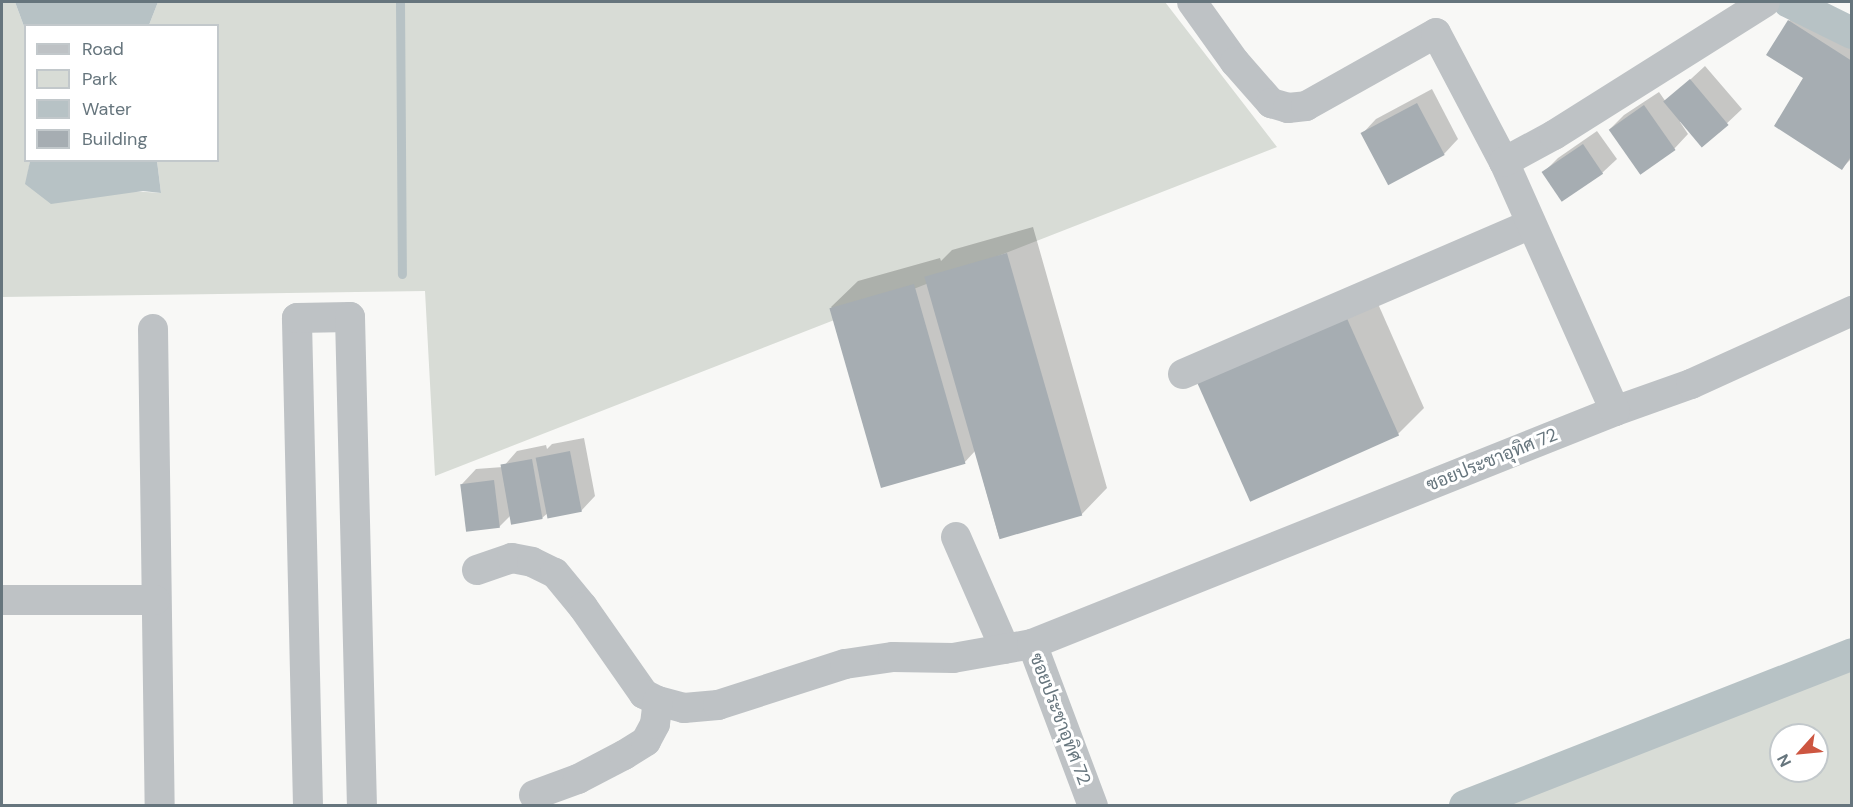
<!DOCTYPE html>
<meta charset="utf-8">
<style>
body{margin:0}
#map{position:relative;width:1853px;height:807px;overflow:hidden;background:#f8f8f6;font-family:"DM Sans",Sarabun,sans-serif}
div>[style]{position:absolute}
.green>*{inset:0;background:#d8dcd6}
.water>*{inset:0;background:#b7c2c5}
.shadow>*{inset:0;background:#0003}
.stream>*{height:9px;margin:-4.5px;padding:0 4.5px;transform-origin:4.5px;border-radius:4.5px;background:#b7c2c5}
.canal>*{height:32px;margin:-16px;padding:0 16px;transform-origin:16px;border-radius:16px;background:#b7c2c5}
.building>*{inset:0;background:#a6adb2;transform-origin:0 0}
.minor>*{height:30px;margin:-15px;padding:0 15px;transform-origin:15px;border-radius:15px;background:#bec2c5}
span{translate:-50% -50%;white-space:nowrap;text-align:center;line-height:1.15;-webkit-text-stroke:6px #fff;paint-order:stroke}
.street-label{font-size:18px;color:#66757d}
.frame{position:absolute;inset:0;border:3px solid #66757d;pointer-events:none}
.legend{position:absolute;left:24px;top:24px;width:195px;height:138px;box-sizing:border-box;background:#fff;border:2px solid #c2c8cb;margin:0;padding:8px 10px;list-style:none;font-size:18px;color:#66757d}
.legend li{display:flex;align-items:center;gap:12px;height:30px}
.legend b{width:30px;border:2px solid #c2c8cb}
.north{position:absolute;left:1769px;top:723px;width:60px;height:60px;box-sizing:border-box;background:#fff;border:2px solid #c2c8cb;border-radius:50%;rotate:243deg;font-size:16px;font-weight:700;line-height:24px;text-align:center;color:#66757d}
.north::after{content:'';display:block;margin:auto;width:21px;height:27px;background:#cd5641;clip-path:polygon(50% 0,100% 100%,50% 72%,0 100%)}
</style>
<div id="map">
<div class="green">
<div style="clip-path:polygon(2px 2px,15px 2px,25px 29px,26px 160px,30px 161px,26px 184px,161px 193px,157px 161px,218px 160px,218px 26px,149px 25px,158px 2px,1165px 2px,1277px 147px,435px 476px,425px 291px,2px 297px)"></div>
<div style="clip-path:polygon(evenodd,1851px 661px,1851px 805px,1492px 805px,1760px 694px,1851px 661px,1781px 735px,1817px 735px,1817px 771px,1781px 771px,1781px 735px)"></div>
</div>
<div class="water">
<div style="clip-path:polygon(15px 2px,158px 2px,149px 25px,26px 26px,25px 29px)"></div>
<div style="clip-path:polygon(30px 161px,157px 161px,161px 193px,143px 191px,51px 204px,25px 184px)"></div>
</div>
<div class="shadow">
<div style="clip-path:polygon(1809px 2px,1852px 27px,1852px 158px,1842px 168px,1805px 78px,1789px 21px)"></div>
<div style="clip-path:polygon(1705px 66px,1742px 109px,1703px 146px,1682px 121px,1680px 122px,1688px 134px,1674px 149px,1610px 129px,1624px 115px,1659px 92px,1666px 102px)"></div>
<div style="clip-path:polygon(1432px 89px,1458px 139px,1444px 154px,1362px 134px,1376px 119px)"></div>
<div style="clip-path:polygon(1597px 131px,1617px 159px,1602px 173px,1543px 173px,1558px 158px)"></div>
<div style="clip-path:polygon(1033px 227px,1107px 488px,1081px 515px,999px 537px,975px 451px,964px 463px,831px 307px,858px 281px,940px 258px,941px 261px,952px 250px)"></div>
<div style="clip-path:polygon(1371px 288px,1424px 408px,1398px 434px,1198px 380px)"></div>
<div style="clip-path:polygon(584px 438px,595px 496px,581px 511px,549px 512px,542px 518px,512px 514px,499px 527px,462px 484px,476px 469px,503px 467px,517px 451px,546px 445px,547px 449px,552px 444px)"></div>
</div>
<div class="stream">
<div style="left:400px;top:2px;width:272px;rotate:89.6deg"></div>
</div>
<div class="canal">
<div style="left:1789px;top:2px;width:70px;rotate:26.2deg"></div>
<div style="left:1465px;top:806px;width:416px;rotate:-21.4deg"></div>
</div>
<div class="building">
<div style="clip-path:polygon(1788px 20px,1852px 61px,1852px 155px,1842px 170px,1774px 126px,1803px 78px,1766px 55px)"></div>
<div style="left:1690px;top:79px;width:60px;height:35px;rotate:50deg"></div>
<div style="left:1417px;top:103px;width:59px;height:64px;rotate:62deg"></div>
<div style="left:1644px;top:105px;width:55px;height:43px;rotate:55deg"></div>
<div style="left:1583px;top:144px;width:36px;height:50px;rotate:56deg"></div>
<div style="left:1007px;top:253px;width:273px;height:86px;rotate:74deg"></div>
<div style="left:914px;top:284px;width:187px;height:88px;rotate:74deg"></div>
<div style="left:1345px;top:314px;width:133px;height:163px;rotate:66deg"></div>
<div style="left:570px;top:451px;width:62px;height:35px;rotate:79deg"></div>
<div style="left:532px;top:459px;width:61px;height:32px;rotate:80deg"></div>
<div style="left:494px;top:480px;width:48px;height:34px;rotate:83deg"></div>
</div>
<div class="minor">
<div style="left:1192px;top:2px;width:74px;rotate:54.4deg"></div>
<div style="left:1235px;top:62px;width:55px;rotate:48.7deg"></div>
<div style="left:1271px;top:103px;width:18px;rotate:16deg"></div>
<div style="left:1288px;top:108px;width:18px;rotate:-6deg"></div>
<div style="left:1306px;top:106px;width:149px;rotate:-29.3deg"></div>
<div style="left:1436px;top:33px;width:146px;rotate:62.2deg"></div>
<div style="left:153px;top:329px;width:477px;rotate:89.2deg"></div>
<div style="left:1183px;top:374px;width:379px;rotate:-23.3deg"></div>
<div style="left:1615px;top:411px;width:81px;rotate:-19.6deg"></div>
<div style="left:1691px;top:384px;width:177px;rotate:-24.4deg"></div>
<div style="left:956px;top:537px;width:122px;rotate:66.4deg"></div>
<div style="left:477px;top:570px;width:37px;rotate:-19deg"></div>
<div style="left:512px;top:558px;width:20px;rotate:11deg"></div>
<div style="left:532px;top:562px;width:25px;rotate:26deg"></div>
<div style="left:555px;top:573px;width:44px;rotate:50.5deg"></div>
<div style="left:583px;top:607px;width:106px;rotate:55deg"></div>
<div style="left:644px;top:694px;width:16px;rotate:27deg"></div>
<div style="left:658px;top:701px;width:27px;rotate:15deg"></div>
<div style="left:684px;top:708px;width:34px;rotate:-5deg"></div>
<div style="left:718px;top:705px;width:133px;rotate:-17.9deg"></div>
<div style="left:845px;top:664px;width:49px;rotate:-8.3deg"></div>
<div style="left:893px;top:657px;width:60px;rotate:1deg"></div>
<div style="left:953px;top:658px;width:80px;rotate:-10deg"></div>
<div style="left:2px;top:600px;width:153px"></div>
<div style="left:534px;top:795px;width:47px;rotate:-20deg"></div>
<div style="left:578px;top:779px;width:52px;rotate:-27.6deg"></div>
<div style="left:624px;top:755px;width:26px;rotate:-32deg"></div>
<div style="left:646px;top:741px;width:19px;rotate:-62deg"></div>
<div style="left:655px;top:724px;width:23px;rotate:-83deg"></div>
<div style="left:308px;top:806px;width:488px;rotate:-91.3deg"></div>
<div style="left:297px;top:318px;width:53px;rotate:-1.1deg"></div>
<div style="left:350px;top:317px;width:489px;rotate:88.6deg"></div>
<div style="left:1093px;top:806px;width:173px;rotate:-110.6deg"></div>
<div style="left:1032px;top:644px;width:628px;rotate:-21.78deg"></div>
<div style="left:1615px;top:411px;width:273px;rotate:-114deg"></div>
<div style="left:1504px;top:162px;width:57px;rotate:-28.4deg"></div>
<div style="left:1554px;top:135px;width:249px;rotate:-32.2deg"></div>
</div>
<div class="street-label">
<span style="left:1492px;top:460px;rotate:-22deg">ซอยประชาอุทิศ 72</span>
<span style="left:1060px;top:719px;rotate:69deg">ซอยประชาอุทิศ 72</span>
</div>
<div class="frame"></div>
<ul class="legend">
<li><b style="height:8px;background:#bec2c5"></b>Road</li>
<li><b style="height:16px;background:#d8dcd6"></b>Park</li>
<li><b style="height:16px;background:#b7c2c5"></b>Water</li>
<li><b style="height:16px;background:#a6adb2"></b>Building</li>
</ul>
<div class="north">N</div>
</div>
